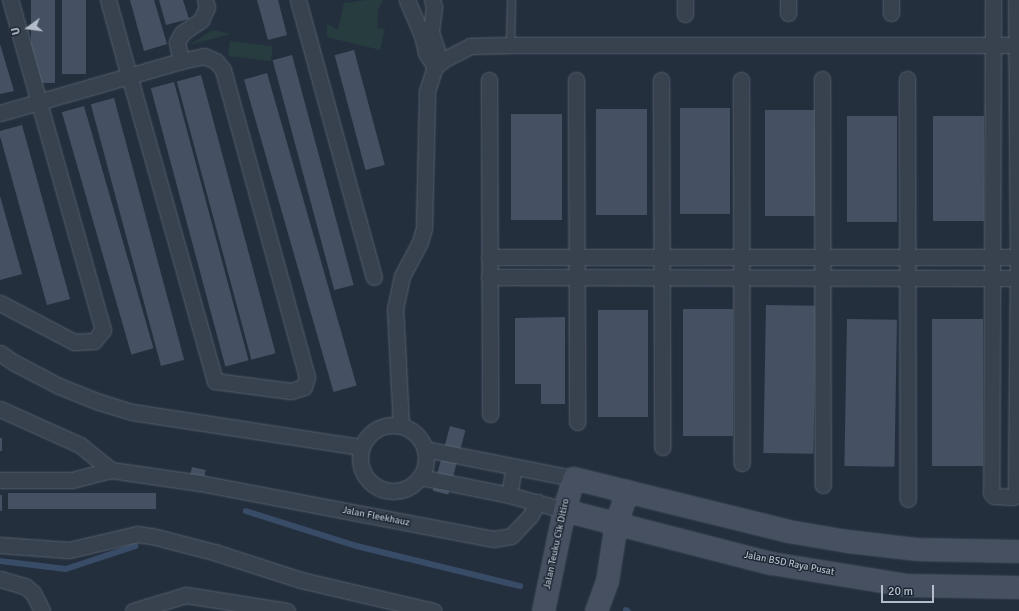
<!DOCTYPE html>
<style>
body{margin:0}
#map{position:relative;width:1019px;height:611px;overflow:hidden;background:#242f3e;font-family:Signika,sans-serif}
div>[style]{position:absolute}
.green>*{inset:0;background:#263c3f;transform-origin:0 0}
.stream>*{height:5.5px;margin:-2.75px;padding:0 2.75px;transform-origin:2.75px;border-radius:2.75px;background:#394c67}
.building>*{inset:0;background:#455162;transform-origin:0 0}
.roads{filter:drop-shadow(0 0 1px #565f6c) drop-shadow(0 0 1px #565f6c)}
.lane>*{height:7px;margin:-3.5px;padding:0 3.5px;transform-origin:3.5px;border-radius:3.5px;background:#38414e}
.street>*{height:15px;margin:-7.5px;padding:0 7.5px;transform-origin:7.5px;border-radius:7.5px;background:#38414e}
.street>.ring{margin:-7.5px;padding:0;box-sizing:content-box;background:none;border:15px solid #38414e;border-radius:50%}
.secondary>*{height:21px;margin:-10.5px;padding:0 10.5px;transform-origin:10.5px;border-radius:10.5px;background:#465061}
span{translate:-50% -50%;white-space:nowrap;text-align:center;line-height:1.15;-webkit-text-stroke:3px #1d2633;paint-order:stroke}
.street-label{font-size:10px;color:#b4bcc9}
.north{position:absolute;left:8px;top:8px;width:40px;height:40px;-webkit-text-stroke:3px #1d2633;paint-order:stroke;rotate:256deg;font-size:11px;font-weight:700;line-height:16px;text-align:center;color:#b4bcc9}
.north::after{content:'';display:block;margin:auto;width:14px;height:18px;background:#b4bcc9;clip-path:polygon(50% 0,100% 100%,50% 72%,0 100%)}
.scale{position:absolute;left:881px;top:585px;width:53px;height:18px;box-sizing:border-box;border:2px solid #b4bcc9;border-top:0;padding-left:5px;font-size:12px;line-height:14px;white-space:nowrap;color:#b4bcc9;-webkit-text-stroke:3px #1d2633;paint-order:stroke}
</style>
<div id="map">
<div class="green">
<div style="clip-path:polygon(366px 0,383px 0,378px 10px,377px 28px,385px 29px,380px 50px,327px 37px,327px 24px,338px 30px,344px 3px)"></div>
<div style="clip-path:polygon(213px 30px,231px 34px,189px 45px)"></div>
<div style="left:230px;top:41px;width:43px;height:15px;rotate:7deg"></div>
</div>
<div class="stream">
<div style="left:246px;top:511px;width:116px;rotate:17.5deg"></div>
<div style="left:357px;top:546px;width:168px;rotate:13.8deg"></div>
<div style="left:0;top:561px;width:66px;rotate:6.9deg"></div>
<div style="left:66px;top:569px;width:73px;rotate:-18.4deg"></div>
<div style="left:626px;top:610px;width:2px;rotate:27deg"></div>
</div>
<div class="building">
<div style="left:31px;top:0;width:24px;height:83px"></div>
<div style="left:62px;top:0;width:24px;height:74px"></div>
<div style="clip-path:polygon(130px 0,154px 0,167px 44px,144px 51px)"></div>
<div style="clip-path:polygon(159px 0,183px 0,189px 19px,166px 25px)"></div>
<div style="clip-path:polygon(257px 0,278px 0,287px 35px,268px 40px)"></div>
<div style="clip-path:polygon(0 44px,14px 91px,0 94px)"></div>
<div style="left:354px;top:50px;width:119px;height:20px;rotate:75deg"></div>
<div style="left:292px;top:55px;width:238px;height:20px;rotate:75deg"></div>
<div style="left:267px;top:73px;width:325px;height:24px;rotate:74deg"></div>
<div style="left:201px;top:75px;width:288px;height:25px;rotate:75deg"></div>
<div style="left:174px;top:82px;width:288px;height:24px;rotate:75deg"></div>
<div style="left:114px;top:98px;width:271px;height:24px;rotate:75deg"></div>
<div style="left:84px;top:106px;width:252px;height:23px;rotate:74deg"></div>
<div style="left:680px;top:108px;width:50px;height:106px"></div>
<div style="left:596px;top:109px;width:51px;height:106px"></div>
<div style="left:765px;top:110px;width:50px;height:106px"></div>
<div style="left:511px;top:114px;width:51px;height:106px"></div>
<div style="left:847px;top:116px;width:50px;height:106px"></div>
<div style="left:933px;top:116px;width:51px;height:105px"></div>
<div style="clip-path:polygon(22px 125px,70px 299px,47px 305px,0 136px,0 131px)"></div>
<div style="clip-path:polygon(0 196px,22px 274px,0 280px)"></div>
<div style="left:766px;top:305px;width:50px;height:148px;rotate:1deg"></div>
<div style="left:733px;top:309px;width:127px;height:50px;rotate:90deg"></div>
<div style="left:598px;top:310px;width:50px;height:107px"></div>
<div style="clip-path:polygon(565px 317px,565px 404px,541px 404px,541px 384px,515px 384px,515px 318px)"></div>
<div style="left:847px;top:319px;width:50px;height:147px;rotate:1deg"></div>
<div style="left:932px;top:319px;width:51px;height:147px"></div>
<div style="left:450px;top:426px;width:16px;height:67px;rotate:15deg"></div>
<div style="left:0;top:438px;width:2px;height:13px"></div>
<div style="left:192px;top:467px;width:14px;height:22px;rotate:12deg"></div>
<div style="left:156px;top:493px;width:16px;height:148px;rotate:90deg"></div>
<div style="left:0;top:495px;width:2px;height:16px"></div>
</div>
<div class="roads">
<div class="lane">
<div style="left:510px;top:45px;width:45px;rotate:-88.7deg"></div>
</div>
<div class="street">
<div style="left:298px;top:0;width:287px;rotate:74.7deg"></div>
<div style="left:407px;top:0;width:38px;rotate:67deg"></div>
<div style="left:422px;top:35px;width:18px;rotate:77deg"></div>
<div style="left:426px;top:53px;width:17px;rotate:57deg"></div>
<div style="left:432px;top:0;width:7px;rotate:74deg"></div>
<div style="left:434px;top:7px;width:25px;rotate:97deg"></div>
<div style="left:431px;top:32px;width:19px;rotate:72deg"></div>
<div style="left:788px;top:0;width:13px;rotate:90deg"></div>
<div style="left:891px;top:0;width:13px;rotate:90deg"></div>
<div style="left:993px;top:0;width:493px;rotate:90.2deg"></div>
<div style="left:991px;top:493px;width:4px;rotate:45deg"></div>
<div style="left:994px;top:496px;width:19px;rotate:3deg"></div>
<div style="left:1013px;top:497px;width:6px;rotate:-59deg"></div>
<div style="left:1016px;top:492px;width:221px;rotate:-89.5deg"></div>
<div style="left:1018px;top:271px;width:271px;rotate:-90.4deg"></div>
<div style="left:685px;top:14px;width:14px;rotate:-90deg"></div>
<div style="left:181px;top:61px;width:19px;rotate:-102deg"></div>
<div style="left:177px;top:42px;width:10px;rotate:-61deg"></div>
<div style="left:182px;top:33px;width:23px;rotate:-34deg"></div>
<div style="left:201px;top:20px;width:14px;rotate:-65deg"></div>
<div style="left:207px;top:7px;width:7px;rotate:-106deg"></div>
<div style="left:822px;top:79px;width:406px;rotate:89.9deg"></div>
<div style="left:907px;top:79px;width:420px;rotate:89.9deg"></div>
<div style="left:489px;top:80px;width:334px;rotate:89.8deg"></div>
<div style="left:576px;top:80px;width:342px;rotate:89.8deg"></div>
<div style="left:661px;top:80px;width:367px;rotate:89.8deg"></div>
<div style="left:741px;top:80px;width:383px;rotate:89.9deg"></div>
<div style="left:0;top:113px;width:134px;rotate:-16deg"></div>
<div style="left:129px;top:76px;width:54px;rotate:-16.1deg"></div>
<div style="left:181px;top:61px;width:24px;rotate:-12deg"></div>
<div style="left:204px;top:56px;width:13px;rotate:23deg"></div>
<div style="left:216px;top:61px;width:11px;rotate:52deg"></div>
<div style="left:223px;top:70px;width:318px;rotate:74.7deg"></div>
<div style="left:307px;top:377px;width:10px;rotate:107deg"></div>
<div style="left:304px;top:387px;width:14px;rotate:163deg"></div>
<div style="left:291px;top:391px;width:77px;rotate:-172.5deg"></div>
<div style="left:215px;top:381px;width:317px;rotate:-105.7deg"></div>
<div style="left:129px;top:76px;width:79px;rotate:-105.4deg"></div>
<div style="left:489px;top:257px;width:530px"></div>
<div style="left:489px;top:277px;width:530px;rotate:0.11deg"></div>
<div style="left:0;top:303px;width:84px;rotate:27.8deg"></div>
<div style="left:74px;top:342px;width:20px;rotate:-3deg"></div>
<div style="left:94px;top:341px;width:14px;rotate:-51deg"></div>
<div style="left:103px;top:330px;width:343px;rotate:-105.7deg"></div>
<div style="left:0;top:353px;width:16px;rotate:35deg"></div>
<div style="left:13px;top:362px;width:52px;rotate:27.6deg"></div>
<div style="left:59px;top:386px;width:43px;rotate:21.8deg"></div>
<div style="left:99px;top:402px;width:34px;rotate:17deg"></div>
<div style="left:132px;top:412px;width:232px;rotate:8.7deg"></div>
<div style="left:0;top:409px;width:88px;rotate:24.2deg"></div>
<div style="left:80px;top:445px;width:40px;rotate:39deg"></div>
<div class="ring" style="left:360px;top:425px;width:51px;height:51px"></div>
<div style="left:401px;top:426px;width:117px;rotate:-92.9deg"></div>
<div style="left:395px;top:309px;width:34px;rotate:-78deg"></div>
<div style="left:402px;top:276px;width:38px;rotate:-62deg"></div>
<div style="left:420px;top:242px;width:15px;rotate:-74deg"></div>
<div style="left:424px;top:228px;width:137px;rotate:-88.7deg"></div>
<div style="left:427px;top:91px;width:25px;rotate:-72deg"></div>
<div style="left:435px;top:67px;width:11px;rotate:-41deg"></div>
<div style="left:443px;top:60px;width:30px;rotate:-27deg"></div>
<div style="left:470px;top:46px;width:40px;rotate:-1.4deg"></div>
<div style="left:510px;top:45px;width:507px"></div>
<div style="left:425px;top:449px;width:151px;rotate:11.1deg"></div>
<div style="left:420px;top:477px;width:91px;rotate:11.4deg"></div>
<div style="left:509px;top:495px;width:57px;rotate:15.3deg"></div>
<div style="left:0;top:480px;width:72px"></div>
<div style="left:72px;top:480px;width:40px;rotate:-14.4deg"></div>
<div style="left:111px;top:470px;width:90px;rotate:8.3deg"></div>
<div style="left:200px;top:483px;width:298px;rotate:10.8deg"></div>
<div style="left:493px;top:539px;width:18px;rotate:-9deg"></div>
<div style="left:511px;top:536px;width:28px;rotate:-46deg"></div>
<div style="left:530px;top:516px;width:16px;rotate:-60deg"></div>
<div style="left:509px;top:495px;width:28px;rotate:-80deg"></div>
<div style="left:0;top:545px;width:69px;rotate:4.1deg"></div>
<div style="left:69px;top:550px;width:70px;rotate:-13.2deg"></div>
<div style="left:137px;top:534px;width:15px;rotate:8deg"></div>
<div style="left:152px;top:536px;width:64px;rotate:14.5deg"></div>
<div style="left:214px;top:552px;width:91px;rotate:17.8deg"></div>
<div style="left:301px;top:580px;width:136px;rotate:13.2deg"></div>
<div style="left:0;top:579px;width:26px;rotate:16deg"></div>
<div style="left:25px;top:586px;width:11px;rotate:41deg"></div>
<div style="left:33px;top:593px;width:20px;rotate:63deg"></div>
<div style="left:133px;top:611px;width:55px;rotate:-16.8deg"></div>
<div style="left:186px;top:595px;width:102px;rotate:9deg"></div>
</div>
<div class="secondary">
<div style="left:564px;top:510px;width:214px;rotate:14.4deg"></div>
<div style="left:771px;top:563px;width:138px;rotate:9.2deg"></div>
<div style="left:907px;top:585px;width:112px;rotate:1deg"></div>
<div style="left:543px;top:611px;width:103px;rotate:-78.3deg"></div>
<div style="left:564px;top:510px;width:33px;rotate:-74deg"></div>
<div style="left:573px;top:478px;width:221px;rotate:13.8deg"></div>
<div style="left:788px;top:531px;width:60px;rotate:9.6deg"></div>
<div style="left:847px;top:541px;width:69px;rotate:6.6deg"></div>
<div style="left:916px;top:549px;width:103px;rotate:1.1deg"></div>
<div style="left:596px;top:611px;width:32px;rotate:-70deg"></div>
<div style="left:607px;top:581px;width:59px;rotate:-81.2deg"></div>
<div style="left:616px;top:523px;width:34px;rotate:-71deg"></div>
</div>
</div>
<div class="street-label">
<span style="left:376px;top:517px;rotate:11deg">Jalan Fleekhauz</span>
<span style="left:557px;top:544px;rotate:-78deg">Jalan Teuku Cik Ditiro</span>
<span style="left:789px;top:564px;rotate:11deg">Jalan BSD Raya Pusat</span>
</div>
<div class="north">U</div>
<div class="scale">20 m</div>
</div>
